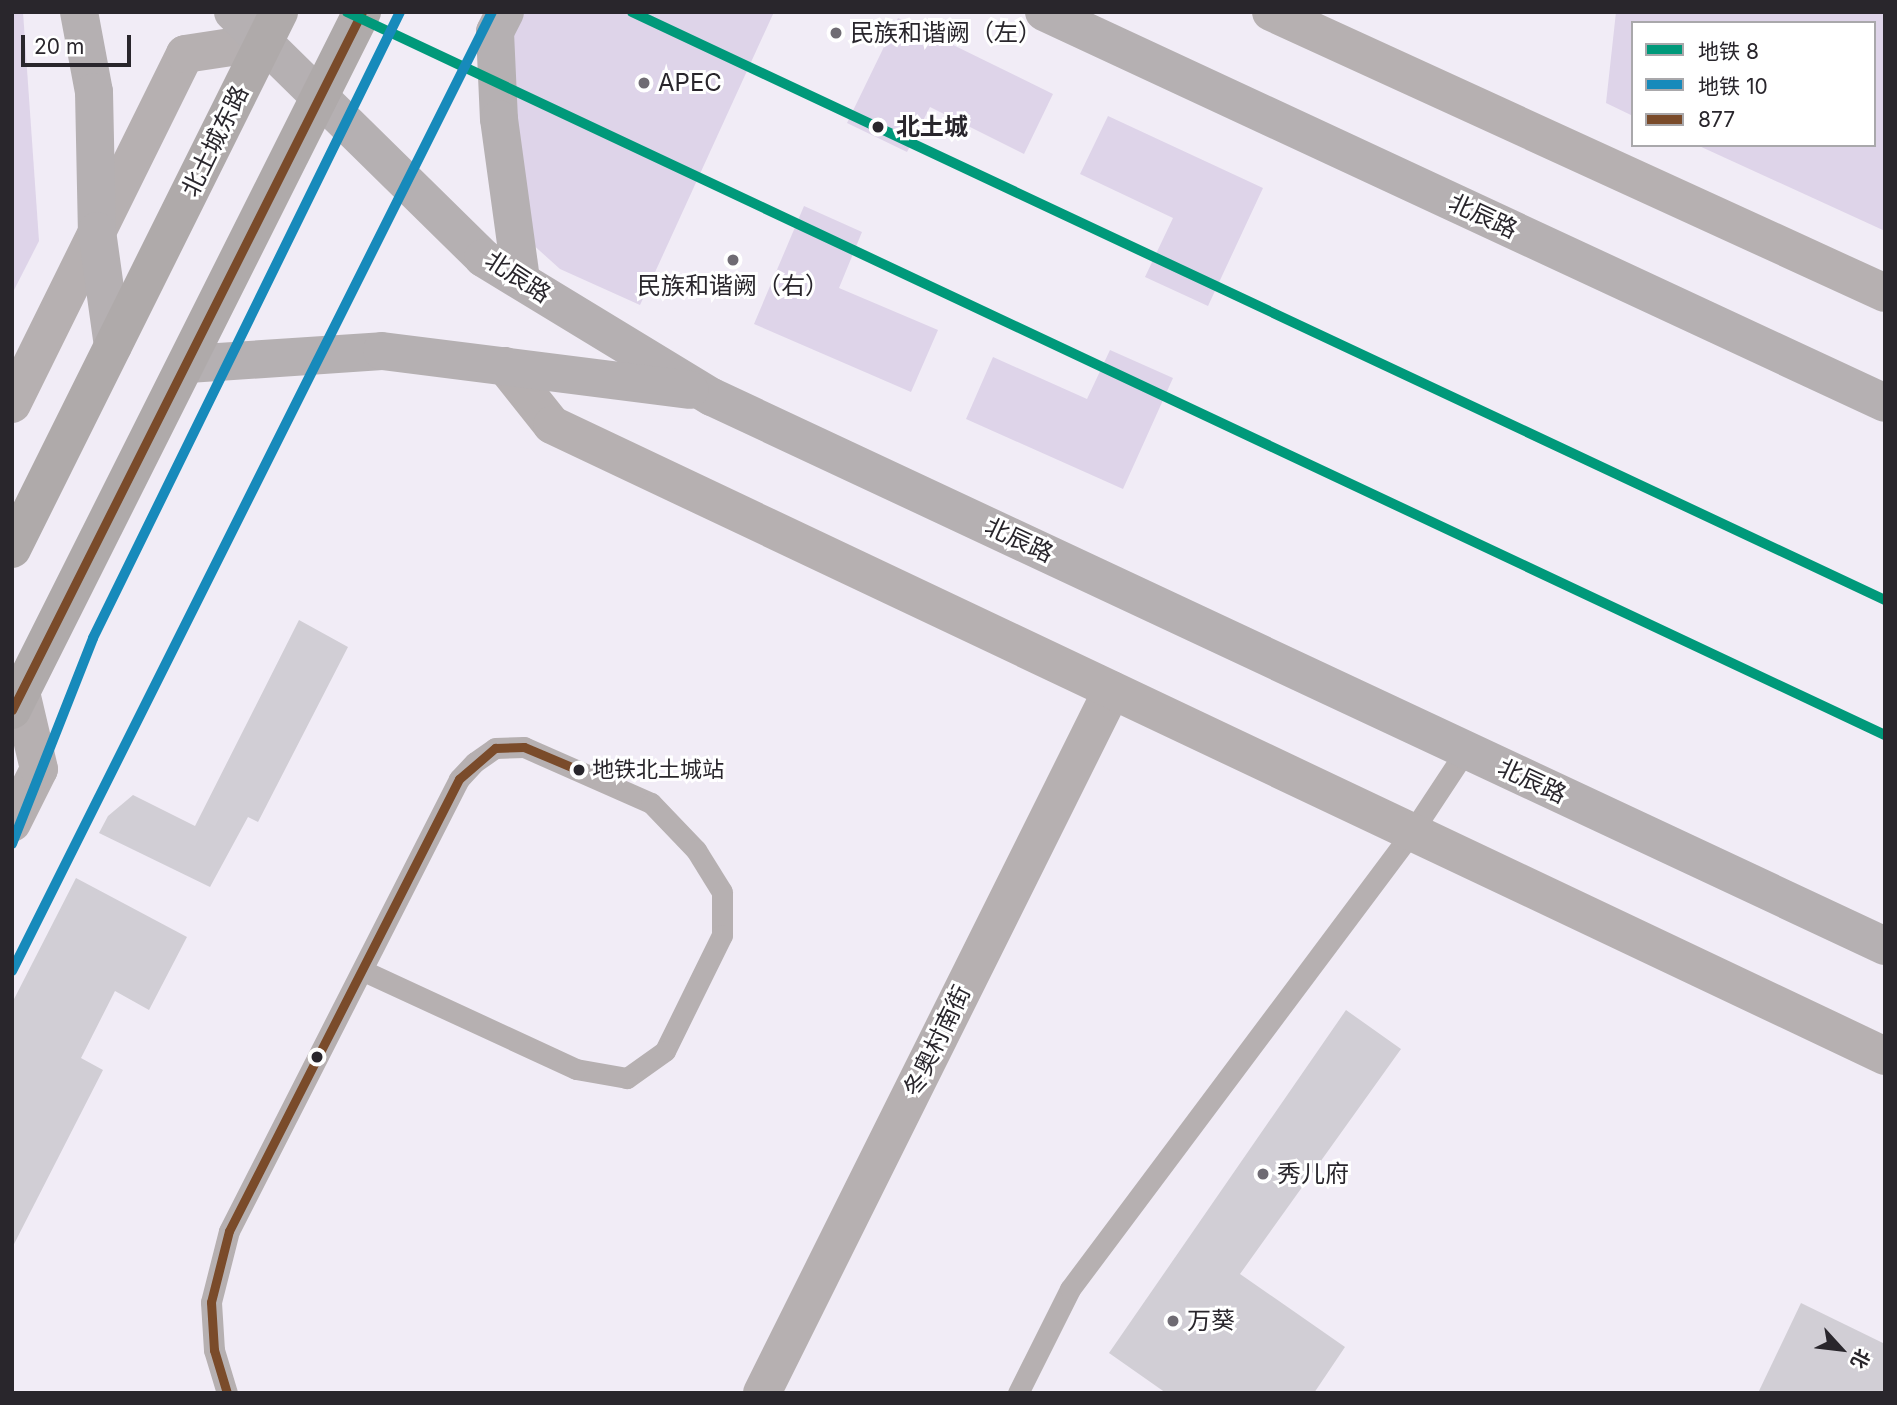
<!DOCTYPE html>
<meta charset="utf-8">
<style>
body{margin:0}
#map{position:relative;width:1897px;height:1405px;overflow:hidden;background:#f1ecf6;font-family:Inter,"Noto Sans SC",sans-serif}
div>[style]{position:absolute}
.green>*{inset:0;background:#ded4e9}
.building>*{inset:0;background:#d1ced5}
.service>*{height:21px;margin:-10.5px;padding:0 10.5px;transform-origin:10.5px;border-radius:10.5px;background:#b6b0b1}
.minor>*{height:38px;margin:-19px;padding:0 19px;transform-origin:19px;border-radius:19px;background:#b6b0b1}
.tertiary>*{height:38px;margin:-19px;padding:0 19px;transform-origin:19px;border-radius:19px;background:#b6b0b1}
.secondary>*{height:38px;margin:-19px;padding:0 19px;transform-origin:19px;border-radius:19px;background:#b5b0b2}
.primary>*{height:38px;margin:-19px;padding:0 19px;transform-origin:19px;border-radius:19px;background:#afaaaa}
.bus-1>*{height:9px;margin:-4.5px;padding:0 4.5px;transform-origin:4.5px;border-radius:4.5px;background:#7a4b2a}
.metro-1>*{height:10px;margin:-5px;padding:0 5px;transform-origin:5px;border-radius:5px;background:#00997a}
.metro-2>*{height:10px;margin:-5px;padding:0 5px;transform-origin:5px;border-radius:5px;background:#178abb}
.dots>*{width:19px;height:19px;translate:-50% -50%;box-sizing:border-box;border:4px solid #fff;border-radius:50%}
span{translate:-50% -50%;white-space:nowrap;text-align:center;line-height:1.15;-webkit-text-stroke:6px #fff;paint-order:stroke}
.bus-label{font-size:22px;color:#29262c}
.left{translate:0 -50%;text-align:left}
.poi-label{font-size:24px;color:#29262c}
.stop-label{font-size:24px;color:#29262c;font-weight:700}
.street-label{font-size:24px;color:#29262c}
.frame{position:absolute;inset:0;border:14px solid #29262c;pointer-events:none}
.legend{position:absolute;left:1631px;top:21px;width:245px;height:126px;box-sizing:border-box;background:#fff;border:2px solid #a9a8ab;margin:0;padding:9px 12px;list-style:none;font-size:21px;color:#29262c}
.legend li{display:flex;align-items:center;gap:14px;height:35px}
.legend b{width:35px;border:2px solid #a9a8ab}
.north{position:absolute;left:1806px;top:1314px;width:70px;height:70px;-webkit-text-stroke:5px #fff;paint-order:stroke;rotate:117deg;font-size:19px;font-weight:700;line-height:28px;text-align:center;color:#29262c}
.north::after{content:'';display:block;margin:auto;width:24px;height:32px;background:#29262c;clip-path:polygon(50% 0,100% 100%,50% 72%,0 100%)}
.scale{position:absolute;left:21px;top:35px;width:110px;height:32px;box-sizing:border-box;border:4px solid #29262c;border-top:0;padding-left:9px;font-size:21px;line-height:24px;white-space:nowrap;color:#29262c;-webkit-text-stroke:5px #fff;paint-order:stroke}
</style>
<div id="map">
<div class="green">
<div style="clip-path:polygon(12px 12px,23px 12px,39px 241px,12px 294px)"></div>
<div style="clip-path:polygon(517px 12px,774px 12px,640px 305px,560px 269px,530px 242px,503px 35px)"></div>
<div style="clip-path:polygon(1616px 12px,1885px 12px,1885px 231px,1697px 145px,1874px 145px,1874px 23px,1633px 23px,1633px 116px,1606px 103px)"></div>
<div style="clip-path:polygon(898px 18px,1053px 94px,1024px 154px,930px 107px,907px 152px,847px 123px)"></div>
<div style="clip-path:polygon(1108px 116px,1263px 188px,1208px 306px,1145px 277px,1173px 218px,1080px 174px)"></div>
<div style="clip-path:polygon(804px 206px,862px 232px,839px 288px,938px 330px,911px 392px,754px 324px)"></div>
<div style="clip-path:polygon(1110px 350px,1173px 378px,1123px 489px,966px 419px,993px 357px,1087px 399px)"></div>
</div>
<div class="building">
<div style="clip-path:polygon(299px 620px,348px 647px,258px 822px,248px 817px,210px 887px,99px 833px,108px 816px,133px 795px,195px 826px)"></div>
<div style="clip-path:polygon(76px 878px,187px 937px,149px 1010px,115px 991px,81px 1058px,103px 1070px,12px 1248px,12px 1003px)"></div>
<div style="clip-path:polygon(1346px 1010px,1401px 1049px,1240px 1274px,1345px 1347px,1314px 1393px,1166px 1393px,1109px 1353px)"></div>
<div style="clip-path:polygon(1801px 1303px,1885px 1344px,1885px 1393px,1758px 1393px)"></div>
</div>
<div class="service">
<div style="left:227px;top:1393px;width:45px;rotate:-106.8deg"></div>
<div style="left:214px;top:1350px;width:48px;rotate:-93.6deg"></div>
<div style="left:211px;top:1302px;width:73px;rotate:-75.8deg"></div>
<div style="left:229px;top:1231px;width:507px;rotate:-63.03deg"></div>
<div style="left:459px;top:779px;width:23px;rotate:-47deg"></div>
<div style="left:475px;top:762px;width:24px;rotate:-35deg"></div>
<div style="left:495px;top:748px;width:29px;rotate:-2deg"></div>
<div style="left:524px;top:747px;width:139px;rotate:23.8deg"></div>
<div style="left:651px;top:803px;width:65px;rotate:46.2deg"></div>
<div style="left:696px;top:850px;width:49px;rotate:58.2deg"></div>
<div style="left:722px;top:892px;width:43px;rotate:90deg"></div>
<div style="left:722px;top:935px;width:129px;rotate:116.2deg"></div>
<div style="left:665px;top:1051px;width:47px;rotate:144.6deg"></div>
<div style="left:627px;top:1078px;width:52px;rotate:-170deg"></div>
<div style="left:576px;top:1069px;width:234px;rotate:-155.2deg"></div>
<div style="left:1018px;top:1393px;width:116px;rotate:-63.4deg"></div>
<div style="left:1070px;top:1289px;width:571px;rotate:-53.19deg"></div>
<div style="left:1412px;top:832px;width:98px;rotate:-56.6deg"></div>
</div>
<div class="minor">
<div style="left:762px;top:1393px;width:785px;rotate:-63.53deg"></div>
</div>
<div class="tertiary">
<div style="left:1271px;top:12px;width:675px;rotate:24.59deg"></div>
<div style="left:505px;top:366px;width:75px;rotate:51.5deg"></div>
<div style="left:552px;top:425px;width:1475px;rotate:25.33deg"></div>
<div style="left:12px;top:404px;width:390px;rotate:-63.7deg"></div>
<div style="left:185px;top:54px;width:80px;rotate:-8.6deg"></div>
<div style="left:12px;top:823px;width:60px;rotate:-63.4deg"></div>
<div style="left:39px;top:769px;width:79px;rotate:-103.2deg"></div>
</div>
<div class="secondary">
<div style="left:79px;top:12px;width:81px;rotate:79.4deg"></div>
<div style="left:94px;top:92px;width:139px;rotate:88.8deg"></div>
<div style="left:97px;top:231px;width:116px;rotate:82.1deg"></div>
<div style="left:233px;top:12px;width:351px;rotate:44.5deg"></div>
<div style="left:483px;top:258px;width:268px;rotate:31.3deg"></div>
<div style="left:712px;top:397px;width:1295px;rotate:25.08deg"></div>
<div style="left:505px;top:12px;width:22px;rotate:117deg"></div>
<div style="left:495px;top:32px;width:87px;rotate:87.4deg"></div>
<div style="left:499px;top:119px;width:162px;rotate:82.2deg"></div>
<div style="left:1044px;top:12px;width:927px;rotate:24.93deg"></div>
<div style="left:188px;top:364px;width:194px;rotate:-3.8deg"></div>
<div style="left:382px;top:351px;width:310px;rotate:7.2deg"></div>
</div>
<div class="primary">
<div style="left:12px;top:549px;width:600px;rotate:-63.56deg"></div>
<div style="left:12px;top:710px;width:781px;rotate:-63.37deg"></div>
</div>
<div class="bus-1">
<div style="left:12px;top:710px;width:781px;rotate:-63.37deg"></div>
<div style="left:227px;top:1393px;width:45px;rotate:-106.8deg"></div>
<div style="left:214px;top:1350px;width:48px;rotate:-93.6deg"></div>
<div style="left:211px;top:1302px;width:73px;rotate:-75.8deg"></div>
<div style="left:229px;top:1231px;width:507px;rotate:-63.03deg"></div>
<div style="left:459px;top:779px;width:48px;rotate:-40.7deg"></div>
<div style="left:495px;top:748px;width:29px;rotate:-2deg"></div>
<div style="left:524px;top:747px;width:62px;rotate:22.8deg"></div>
</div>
<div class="metro-1">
<div style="left:347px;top:12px;width:1699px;rotate:25.18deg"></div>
<div style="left:632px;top:12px;width:1384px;rotate:25.14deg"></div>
</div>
<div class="metro-2">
<div style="left:12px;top:844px;width:221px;rotate:-68.5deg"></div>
<div style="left:93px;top:638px;width:697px;rotate:-63.88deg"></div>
<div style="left:12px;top:971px;width:1072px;rotate:-63.41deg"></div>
</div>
<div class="dots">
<div style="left:836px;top:33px;background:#6f6b73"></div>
<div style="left:644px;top:83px;background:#6f6b73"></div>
<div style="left:878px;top:127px;background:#29262c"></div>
<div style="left:733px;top:260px;background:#6f6b73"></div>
<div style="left:579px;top:770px;background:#29262c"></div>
<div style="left:317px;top:1057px;background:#29262c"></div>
<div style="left:1263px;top:1174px;background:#6f6b73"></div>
<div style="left:1173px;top:1321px;background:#6f6b73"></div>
</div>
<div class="bus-label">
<span class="left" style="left:592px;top:770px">地铁北土城站</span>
</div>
<div class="poi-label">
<span class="left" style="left:850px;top:33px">民族和谐阙（左）</span>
<span class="left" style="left:658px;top:83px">APEC</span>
<span style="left:733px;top:286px">民族和谐阙（右）</span>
<span class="left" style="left:1277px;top:1174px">秀儿府</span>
<span class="left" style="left:1187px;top:1321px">万葵</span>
</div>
<div class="stop-label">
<span class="left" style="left:896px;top:127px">北土城</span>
</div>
<div class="street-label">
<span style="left:215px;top:141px;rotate:-64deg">北土城东路</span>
<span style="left:1483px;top:216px;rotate:25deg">北辰路</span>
<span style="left:518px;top:277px;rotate:33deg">北辰路</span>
<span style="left:1019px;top:540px;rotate:25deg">北辰路</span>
<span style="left:1532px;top:781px;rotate:25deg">北辰路</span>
<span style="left:937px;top:1041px;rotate:-64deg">冬奥村南街</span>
</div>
<div class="frame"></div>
<ul class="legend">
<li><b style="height:9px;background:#00997a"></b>地铁 8</li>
<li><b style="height:9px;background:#178abb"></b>地铁 10</li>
<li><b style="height:9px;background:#7a4b2a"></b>877</li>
</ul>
<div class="north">北</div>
<div class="scale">20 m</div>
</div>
